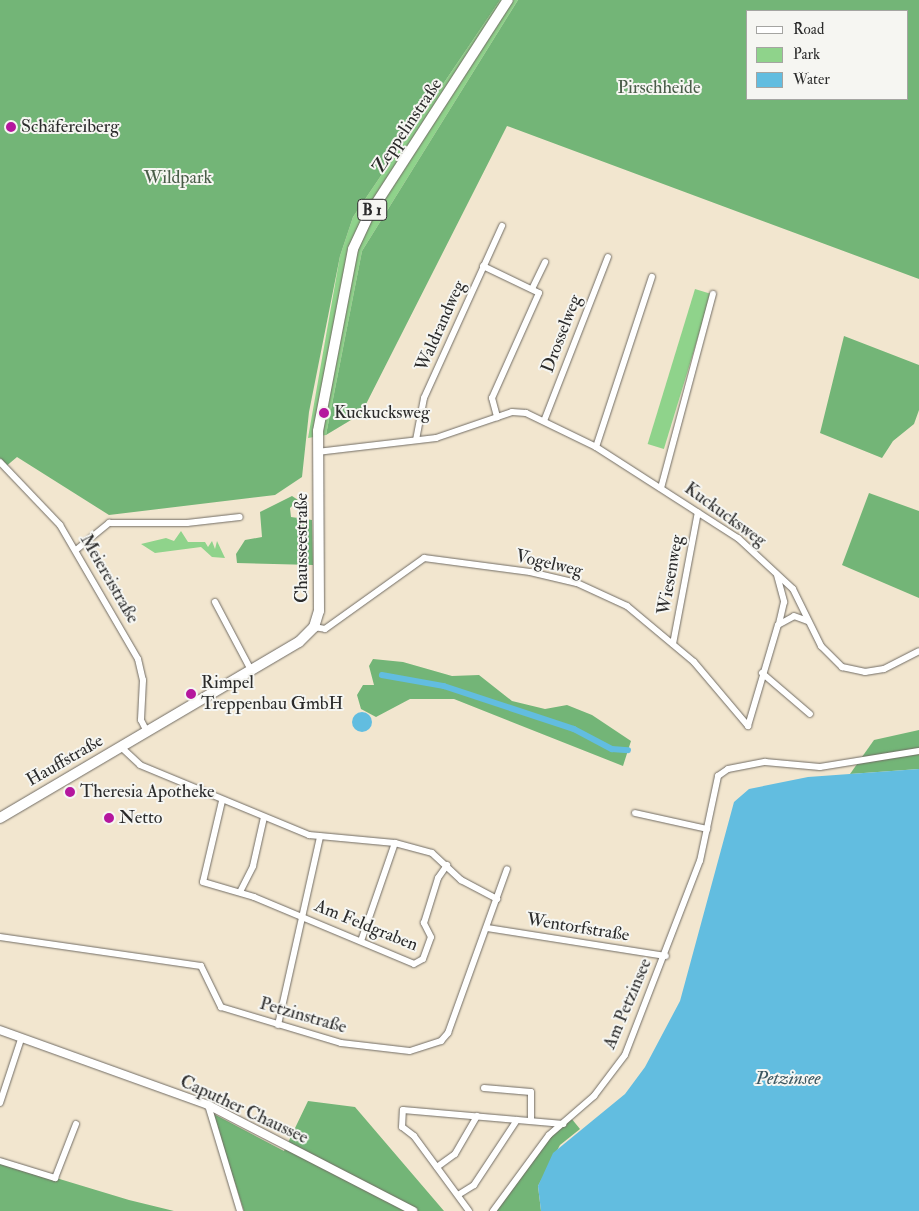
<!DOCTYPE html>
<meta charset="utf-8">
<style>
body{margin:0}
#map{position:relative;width:919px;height:1211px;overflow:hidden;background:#f2e6cf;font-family:"IM FELL Double Pica",serif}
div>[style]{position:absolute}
.green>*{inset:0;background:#8fd38b;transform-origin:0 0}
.forest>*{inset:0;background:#73b577}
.water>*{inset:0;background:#62bde0}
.round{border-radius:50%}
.canal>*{height:5.5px;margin:-2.75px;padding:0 2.75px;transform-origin:2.75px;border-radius:2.75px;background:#62bde0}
.roads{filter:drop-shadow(0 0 1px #716c64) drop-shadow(0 0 1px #716c64)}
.minor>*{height:6px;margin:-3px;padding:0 3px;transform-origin:3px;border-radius:3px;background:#fff}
.tertiary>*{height:8px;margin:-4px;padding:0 4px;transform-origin:4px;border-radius:4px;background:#fff}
.primary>*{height:10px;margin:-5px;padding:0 5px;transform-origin:5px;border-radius:5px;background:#fff}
.dots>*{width:14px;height:14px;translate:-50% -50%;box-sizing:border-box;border:2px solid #f6f6f2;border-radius:50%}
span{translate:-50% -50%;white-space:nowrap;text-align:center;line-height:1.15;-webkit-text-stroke:4px #f6f6f2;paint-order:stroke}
.shield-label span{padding:1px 4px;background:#f6f6f2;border:1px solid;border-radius:4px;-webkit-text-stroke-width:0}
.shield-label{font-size:16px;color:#2b2b2b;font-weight:700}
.park-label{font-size:18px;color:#495d48}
.street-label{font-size:18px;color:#2b2b2b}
.poi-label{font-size:18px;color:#2b2b2b}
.left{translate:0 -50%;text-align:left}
.water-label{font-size:19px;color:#3c5761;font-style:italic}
.legend{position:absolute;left:746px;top:10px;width:162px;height:90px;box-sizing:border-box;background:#f6f6f2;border:1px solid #a5a5a2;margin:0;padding:6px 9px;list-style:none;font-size:15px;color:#2b2b2b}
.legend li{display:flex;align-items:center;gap:10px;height:25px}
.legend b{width:25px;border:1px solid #a5a5a2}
</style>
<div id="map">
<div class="green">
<div style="clip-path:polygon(500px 0,518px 0,362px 251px,326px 435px,308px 438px,340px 256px,353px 217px)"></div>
<div style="left:695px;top:289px;width:17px;height:162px;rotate:17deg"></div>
<div style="clip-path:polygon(181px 531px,188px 542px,205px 542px,208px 547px,212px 541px,215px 549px,217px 541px,225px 558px,212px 557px,201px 547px,155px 553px,141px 544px,166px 538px,174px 541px)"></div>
</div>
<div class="forest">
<div style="clip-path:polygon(0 0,500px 0,353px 217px,340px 256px,309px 412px,302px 477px,275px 495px,109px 515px,17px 457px,4px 468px,0 462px)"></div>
<div style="clip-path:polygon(evenodd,518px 0,919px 0,919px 279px,507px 126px,361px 414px,326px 435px,362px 251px,518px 0,748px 11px,908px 11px,908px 99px,748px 99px,748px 11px)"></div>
<div style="clip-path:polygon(844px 336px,919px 365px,919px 410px,914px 424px,893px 441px,882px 458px,820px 433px)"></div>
<div style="clip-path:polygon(869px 493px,919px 511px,919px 598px,842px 565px)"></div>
<div style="clip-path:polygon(292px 496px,298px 500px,290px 508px,291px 517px,312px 520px,313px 565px,237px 563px,236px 554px,245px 540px,262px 537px,260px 512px)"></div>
<div style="clip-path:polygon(373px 659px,403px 662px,452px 676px,479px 675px,512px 701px,545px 709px,567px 705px,592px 715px,631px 741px,623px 766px,454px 699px,410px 699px,376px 717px,361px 709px,357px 695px,363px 685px,374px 685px,369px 666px)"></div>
<div style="clip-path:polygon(919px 730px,919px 769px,850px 774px,874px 740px)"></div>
<div style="clip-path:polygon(308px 1101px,355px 1107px,444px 1211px,244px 1211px,212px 1113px,284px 1151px)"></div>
<div style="clip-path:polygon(571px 1118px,580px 1129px,560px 1145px,538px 1186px,541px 1211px,495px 1211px,551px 1136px)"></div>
<div style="clip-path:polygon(0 1161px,129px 1200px,174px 1211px,0 1211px)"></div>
</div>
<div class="water">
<div class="round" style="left:352px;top:712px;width:20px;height:20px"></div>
<div style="clip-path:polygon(919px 769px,919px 1211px,541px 1211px,538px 1186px,553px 1153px,625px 1094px,645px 1067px,680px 1001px,734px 802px,749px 789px,808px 777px)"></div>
</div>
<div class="canal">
<div style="left:382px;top:675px;width:63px;rotate:10.1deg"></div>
<div style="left:444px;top:686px;width:137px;rotate:18.3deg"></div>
<div style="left:574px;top:729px;width:43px;rotate:27.8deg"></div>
<div style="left:612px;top:749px;width:16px;rotate:4deg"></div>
</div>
<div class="roads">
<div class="minor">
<div style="left:483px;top:266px;width:62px;rotate:25.7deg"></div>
<div style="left:539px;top:293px;width:115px;rotate:114.1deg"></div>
<div style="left:492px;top:398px;width:20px;rotate:75deg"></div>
<div style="left:532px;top:289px;width:30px;rotate:-64deg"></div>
<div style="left:544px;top:421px;width:176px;rotate:-68.7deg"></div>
<div style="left:416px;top:440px;width:43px;rotate:-79.2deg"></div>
<div style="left:424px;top:398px;width:189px;rotate:-65.6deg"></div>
<div style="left:596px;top:447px;width:179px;rotate:-71.8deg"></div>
<div style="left:317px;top:452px;width:120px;rotate:-6.7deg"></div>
<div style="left:436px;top:438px;width:80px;rotate:-18.9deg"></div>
<div style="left:512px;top:412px;width:14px;rotate:4deg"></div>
<div style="left:526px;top:413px;width:78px;rotate:25.9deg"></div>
<div style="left:596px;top:447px;width:169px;rotate:32.7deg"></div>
<div style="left:738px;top:538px;width:75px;rotate:42.8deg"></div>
<div style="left:793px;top:589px;width:64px;rotate:63.8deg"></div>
<div style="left:821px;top:646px;width:30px;rotate:45deg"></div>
<div style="left:842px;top:667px;width:24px;rotate:12deg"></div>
<div style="left:865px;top:672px;width:19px;rotate:-9deg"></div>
<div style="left:884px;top:669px;width:39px;rotate:-27deg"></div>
<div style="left:0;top:462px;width:87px;rotate:46.4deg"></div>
<div style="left:60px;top:525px;width:155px;rotate:59.8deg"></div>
<div style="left:138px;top:659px;width:22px;rotate:77deg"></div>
<div style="left:143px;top:680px;width:40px;rotate:92.9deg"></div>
<div style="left:141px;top:720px;width:13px;rotate:63deg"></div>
<div style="left:661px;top:488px;width:201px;rotate:-75deg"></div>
<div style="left:76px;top:550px;width:43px;rotate:-39.3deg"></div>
<div style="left:109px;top:523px;width:78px"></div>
<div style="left:187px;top:523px;width:53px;rotate:-6.5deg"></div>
<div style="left:777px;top:575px;width:28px;rotate:75deg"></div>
<div style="left:784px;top:602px;width:22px;rotate:103deg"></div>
<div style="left:215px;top:602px;width:77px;rotate:62.1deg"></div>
<div style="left:314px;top:627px;width:11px;rotate:10deg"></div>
<div style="left:325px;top:629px;width:122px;rotate:-35.6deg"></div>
<div style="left:424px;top:558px;width:107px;rotate:7.5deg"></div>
<div style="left:530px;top:572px;width:48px;rotate:13.2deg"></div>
<div style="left:577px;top:583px;width:55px;rotate:24.7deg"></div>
<div style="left:627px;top:606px;width:87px;rotate:39.9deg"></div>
<div style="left:694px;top:662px;width:84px;rotate:49.8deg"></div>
<div style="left:673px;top:644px;width:134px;rotate:-79.3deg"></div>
<div style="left:762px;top:673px;width:63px;rotate:40.5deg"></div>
<div style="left:748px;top:726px;width:105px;rotate:-73.5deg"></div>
<div style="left:778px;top:625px;width:18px;rotate:-29deg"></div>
<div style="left:794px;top:616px;width:15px;rotate:20deg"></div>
<div style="left:121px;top:747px;width:26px;rotate:43deg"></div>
<div style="left:140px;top:765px;width:183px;rotate:22.5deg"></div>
<div style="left:309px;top:835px;width:86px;rotate:5.3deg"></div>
<div style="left:395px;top:843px;width:38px;rotate:15deg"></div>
<div style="left:432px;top:853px;width:40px;rotate:43deg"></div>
<div style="left:461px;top:880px;width:41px;rotate:27.8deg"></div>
<div style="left:222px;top:801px;width:83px;rotate:103.2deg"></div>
<div style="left:203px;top:882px;width:53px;rotate:16.4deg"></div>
<div style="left:254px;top:897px;width:173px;rotate:22.7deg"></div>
<div style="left:414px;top:964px;width:10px;rotate:-29deg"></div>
<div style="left:423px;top:959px;width:23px;rotate:-70deg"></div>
<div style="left:431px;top:937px;width:16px;rotate:-117deg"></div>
<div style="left:424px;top:923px;width:47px;rotate:-72.7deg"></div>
<div style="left:438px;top:878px;width:16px;rotate:-55deg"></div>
<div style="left:635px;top:813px;width:74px;rotate:12.5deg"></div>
<div style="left:240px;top:892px;width:29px;rotate:-63deg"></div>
<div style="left:253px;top:866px;width:50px;rotate:-77.3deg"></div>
<div style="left:487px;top:928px;width:181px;rotate:8.9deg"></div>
<div style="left:0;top:937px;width:203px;rotate:8.2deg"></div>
<div style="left:201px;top:966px;width:46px;rotate:64deg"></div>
<div style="left:221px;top:1007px;width:125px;rotate:16.7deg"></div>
<div style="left:341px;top:1043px;width:69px;rotate:6.6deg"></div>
<div style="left:410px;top:1051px;width:33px;rotate:-18deg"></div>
<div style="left:441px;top:1041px;width:11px;rotate:-49deg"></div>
<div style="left:448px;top:1033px;width:174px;rotate:-70.2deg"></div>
<div style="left:361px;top:941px;width:104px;rotate:-70.9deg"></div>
<div style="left:278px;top:1025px;width:193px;rotate:-77.4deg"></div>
<div style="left:484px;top:1088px;width:47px;rotate:4.9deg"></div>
<div style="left:531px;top:1092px;width:28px;rotate:90deg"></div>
<div style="left:0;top:1103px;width:67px;rotate:-71.8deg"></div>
<div style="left:208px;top:1105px;width:111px;rotate:73.2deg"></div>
<div style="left:0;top:1161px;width:58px;rotate:17.2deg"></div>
<div style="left:55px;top:1178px;width:58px;rotate:-68.7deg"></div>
<div style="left:437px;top:1167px;width:22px;rotate:-36deg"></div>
<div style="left:455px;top:1154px;width:44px;rotate:-59.9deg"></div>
<div style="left:458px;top:1195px;width:19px;rotate:-32deg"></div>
<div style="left:474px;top:1185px;width:78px;rotate:-56.5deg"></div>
<div style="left:469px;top:1211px;width:93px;rotate:-126.3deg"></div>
<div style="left:414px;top:1136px;width:15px;rotate:-143deg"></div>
<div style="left:402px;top:1127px;width:17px;rotate:-87deg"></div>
<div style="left:403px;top:1110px;width:161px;rotate:5deg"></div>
<div style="left:493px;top:1211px;width:94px;rotate:-53.6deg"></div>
<div style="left:549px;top:1135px;width:60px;rotate:-40.9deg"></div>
<div style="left:594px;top:1096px;width:51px;rotate:-52.9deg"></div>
<div style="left:625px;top:1055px;width:208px;rotate:-68.9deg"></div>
<div style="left:700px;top:861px;width:87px;rotate:-78deg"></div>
<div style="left:718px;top:776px;width:12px;rotate:-35deg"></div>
<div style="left:728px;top:769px;width:38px;rotate:-11deg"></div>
<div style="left:765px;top:762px;width:55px;rotate:5.2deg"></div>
<div style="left:820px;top:767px;width:100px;rotate:-9.2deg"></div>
</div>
<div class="tertiary">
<div style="left:0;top:1030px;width:221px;rotate:19.8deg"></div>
<div style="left:208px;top:1105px;width:231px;rotate:27.3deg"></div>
</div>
<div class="primary">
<div style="left:0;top:818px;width:347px;rotate:-30.5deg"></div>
<div style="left:299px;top:642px;width:21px;rotate:-45deg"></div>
<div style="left:314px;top:627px;width:17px;rotate:-73deg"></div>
<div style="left:319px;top:611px;width:180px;rotate:-90.3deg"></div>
<div style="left:318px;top:431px;width:185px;rotate:-79.1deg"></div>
<div style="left:353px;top:249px;width:40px;rotate:-65deg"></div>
<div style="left:370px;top:213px;width:254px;rotate:-57.1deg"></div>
</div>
</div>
<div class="dots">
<div style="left:11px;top:127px;background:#b5179e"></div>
<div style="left:324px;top:413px;background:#b5179e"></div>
<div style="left:191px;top:694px;background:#b5179e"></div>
<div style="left:70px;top:792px;background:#b5179e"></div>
<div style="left:109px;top:818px;background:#b5179e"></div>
</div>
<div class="shield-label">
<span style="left:372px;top:210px">B 1</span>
</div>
<div class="park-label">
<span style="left:659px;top:88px">Pirschheide</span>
<span style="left:178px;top:178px">Wildpark</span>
</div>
<div class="street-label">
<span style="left:408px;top:126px;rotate:-56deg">Zeppelinstraße</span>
<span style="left:441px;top:326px;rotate:-66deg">Waldrandweg</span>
<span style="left:562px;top:334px;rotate:-69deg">Drosselweg</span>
<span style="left:725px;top:515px;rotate:36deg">Kuckucksweg</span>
<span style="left:302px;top:548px;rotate:-90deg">Chausseestraße</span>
<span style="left:549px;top:564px;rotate:13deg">Vogelweg</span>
<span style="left:671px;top:575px;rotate:-80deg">Wiesenweg</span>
<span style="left:109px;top:579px;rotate:60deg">Meiereistraße</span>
<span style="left:65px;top:761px;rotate:-30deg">Hauffstraße</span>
<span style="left:366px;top:926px;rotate:22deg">Am Feldgraben</span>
<span style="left:578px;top:928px;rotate:9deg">Wentorfstraße</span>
<span style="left:628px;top:1004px;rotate:-67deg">Am Petzinsee</span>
<span style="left:303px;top:1016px;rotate:16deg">Petzinstraße</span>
<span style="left:244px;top:1110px;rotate:25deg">Caputher Chaussee</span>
</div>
<div class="poi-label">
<span class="left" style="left:21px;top:127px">Schäfereiberg</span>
<span class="left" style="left:334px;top:413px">Kuckucksweg</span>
<span class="left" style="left:201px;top:694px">Rimpel<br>Treppenbau GmbH</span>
<span class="left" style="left:80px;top:792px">Theresia Apotheke</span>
<span class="left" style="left:119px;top:818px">Netto</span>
</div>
<div class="water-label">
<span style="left:788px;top:1079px">Petzinsee</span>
</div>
<ul class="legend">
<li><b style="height:6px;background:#fff"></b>Road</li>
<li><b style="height:14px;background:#8fd38b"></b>Park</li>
<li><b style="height:14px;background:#62bde0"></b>Water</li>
</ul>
</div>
